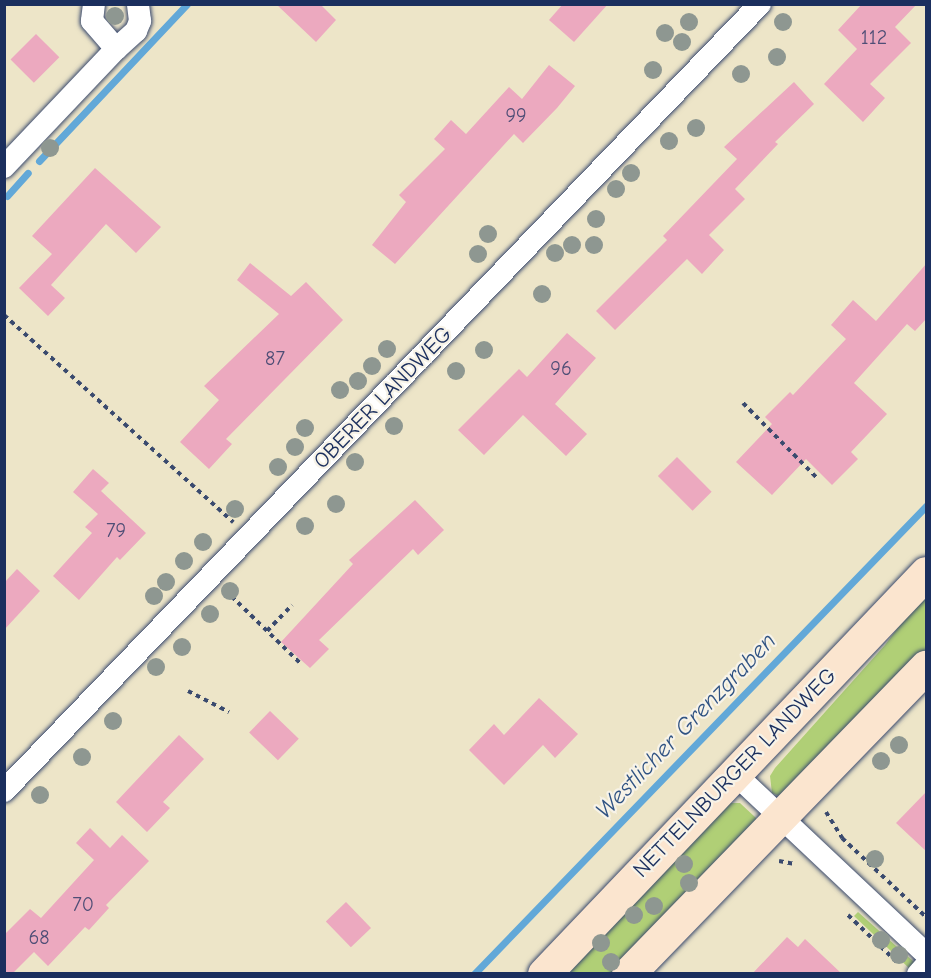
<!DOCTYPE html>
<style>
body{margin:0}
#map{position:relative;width:931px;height:978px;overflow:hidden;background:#ede5c8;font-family:"Comic Neue",sans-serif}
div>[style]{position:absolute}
.green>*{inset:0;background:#b0cf76}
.stream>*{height:7px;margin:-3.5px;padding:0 3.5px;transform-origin:3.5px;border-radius:3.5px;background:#62a8d8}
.building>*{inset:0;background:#eca9bf;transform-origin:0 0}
.path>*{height:4px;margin-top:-2px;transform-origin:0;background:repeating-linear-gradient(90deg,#3a4a6e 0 4.5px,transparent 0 9px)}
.roads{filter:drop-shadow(0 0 2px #3a4a6e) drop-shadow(0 0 2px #3a4a6e)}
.street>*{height:22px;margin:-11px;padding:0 11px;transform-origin:11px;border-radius:11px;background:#fff}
.secondary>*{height:33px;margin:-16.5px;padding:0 16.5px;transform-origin:16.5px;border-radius:16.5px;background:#fbe5cf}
.trees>*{width:18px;height:18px;margin:-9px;border-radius:50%;background:#8e9791}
span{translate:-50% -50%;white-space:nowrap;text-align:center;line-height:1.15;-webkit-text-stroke:4.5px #f7f3e8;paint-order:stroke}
.number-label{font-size:20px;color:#4f4e76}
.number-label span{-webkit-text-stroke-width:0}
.street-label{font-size:22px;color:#1b2f5e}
.water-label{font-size:24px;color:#305383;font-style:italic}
.frame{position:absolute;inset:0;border:6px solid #1b2f5e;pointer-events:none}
</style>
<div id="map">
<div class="green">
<div style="clip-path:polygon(926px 590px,926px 656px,779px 796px,772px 793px,770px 776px,775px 768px,885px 645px)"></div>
<div style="clip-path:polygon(729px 803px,740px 803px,756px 818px,756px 824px,613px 973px,557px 974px)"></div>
<div style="clip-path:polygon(858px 912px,914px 962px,911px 970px,854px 916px)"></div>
</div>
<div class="stream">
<div style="left:39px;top:161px;width:216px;rotate:-46.7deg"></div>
<div style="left:7px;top:196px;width:31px;rotate:-48deg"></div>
<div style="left:474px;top:974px;width:651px;rotate:-46deg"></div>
</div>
<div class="building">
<div style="clip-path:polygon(276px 4px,320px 4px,336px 20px,316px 42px)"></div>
<div style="clip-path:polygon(563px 4px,608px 4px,574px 42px,549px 20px)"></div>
<div style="clip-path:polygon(862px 4px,917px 4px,895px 27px,911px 43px,870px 84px,885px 98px,863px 122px,824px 84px,857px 49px,838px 30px)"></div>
<div style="left:36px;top:34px;width:33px;height:36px;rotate:45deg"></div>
<div style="clip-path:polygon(549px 65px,575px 86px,557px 108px,523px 143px,514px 134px,395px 264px,372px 245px,406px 202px,399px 195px,445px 149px,434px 139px,451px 120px,466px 134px,509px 87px,522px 99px)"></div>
<div style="clip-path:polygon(794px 82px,814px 104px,775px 142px,778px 144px,735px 189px,745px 199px,709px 235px,724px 250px,702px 274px,687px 259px,615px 330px,596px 311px,667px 240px,663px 236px,737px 159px,724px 147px)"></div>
<div style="clip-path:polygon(95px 168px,161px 227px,136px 253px,106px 224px,51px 285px,65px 298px,48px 316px,19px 288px,52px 254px,32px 236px)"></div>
<div style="clip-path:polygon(250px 263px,291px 296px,306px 282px,343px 320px,226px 439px,232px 444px,209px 469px,180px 442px,219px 400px,204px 386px,279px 314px,237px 280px)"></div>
<div style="clip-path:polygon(927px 263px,927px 318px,915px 331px,907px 324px,854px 383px,887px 414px,851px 452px,858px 459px,832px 485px,806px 459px,772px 495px,736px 462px,772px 424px,765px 417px,790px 392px,793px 395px,846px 339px,831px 325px,853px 300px,876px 321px)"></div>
<div style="clip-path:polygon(567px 333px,596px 358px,555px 404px,587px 434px,566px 456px,523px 415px,484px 455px,458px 430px,519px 369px,527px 377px)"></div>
<div style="left:677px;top:457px;width:49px;height:27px;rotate:45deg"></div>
<div style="clip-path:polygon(93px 469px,109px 483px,101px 491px,146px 533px,120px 560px,117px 557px,79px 600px,53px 576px,92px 533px,85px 527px,98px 514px,73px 492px)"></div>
<div style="clip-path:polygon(415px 500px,444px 530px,418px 555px,413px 549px,319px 640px,329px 649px,310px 668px,281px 642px,353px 564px,349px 560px)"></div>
<div style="clip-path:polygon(17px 569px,40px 591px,4px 630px,4px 583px)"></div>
<div style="clip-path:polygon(539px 698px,578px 734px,555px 758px,543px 745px,504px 785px,469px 750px,494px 724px,504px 735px)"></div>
<div style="left:270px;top:711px;width:40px;height:30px;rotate:44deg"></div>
<div style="clip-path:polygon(179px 735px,204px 759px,163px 802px,170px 808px,147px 832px,116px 802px)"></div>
<div style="clip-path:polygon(927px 791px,927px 852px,896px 823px)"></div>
<div style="clip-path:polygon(90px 828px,110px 848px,122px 835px,149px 861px,106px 905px,109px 908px,89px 930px,85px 927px,48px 966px,34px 952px,12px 974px,4px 974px,4px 935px,30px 909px,41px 918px,94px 860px,76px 843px)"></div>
<div style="left:346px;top:902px;width:36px;height:28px;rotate:46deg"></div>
<div style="clip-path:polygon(787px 937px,798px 947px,805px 939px,842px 974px,752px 974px)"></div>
</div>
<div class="path">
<div style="left:4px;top:315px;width:309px;rotate:42.1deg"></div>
<div style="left:743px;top:403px;width:107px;rotate:45.4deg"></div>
<div style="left:225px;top:590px;width:107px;rotate:44.2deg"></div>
<div style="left:267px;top:631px;width:36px;rotate:-46deg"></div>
<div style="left:188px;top:691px;width:46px;rotate:27.1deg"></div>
<div style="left:826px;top:812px;width:31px;rotate:58deg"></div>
<div style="left:842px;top:838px;width:115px;rotate:43.2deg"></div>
<div style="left:779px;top:861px;width:16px;rotate:11deg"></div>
<div style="left:848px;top:915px;width:71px;rotate:43.9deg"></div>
</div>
<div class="roads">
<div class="street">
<div style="left:94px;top:4px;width:17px;rotate:97deg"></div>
<div style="left:92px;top:21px;width:37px;rotate:49deg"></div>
<div style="left:116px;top:49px;width:27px;rotate:-42deg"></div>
<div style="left:136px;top:31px;width:11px;rotate:-68deg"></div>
<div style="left:140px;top:21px;width:17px;rotate:-97deg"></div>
<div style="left:4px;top:167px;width:163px;rotate:-46.5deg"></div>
<div style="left:734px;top:773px;width:264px;rotate:43.3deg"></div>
<div style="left:4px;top:791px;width:1091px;rotate:-46.15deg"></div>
<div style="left:918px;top:974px;width:12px;rotate:-48deg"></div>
</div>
<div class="secondary">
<div style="left:544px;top:974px;width:554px;rotate:-46.39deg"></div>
<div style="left:628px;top:974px;width:428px;rotate:-45.9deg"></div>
</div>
</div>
<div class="trees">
<div style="left:115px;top:16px"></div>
<div style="left:689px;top:22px"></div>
<div style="left:783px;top:22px"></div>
<div style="left:665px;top:33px"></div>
<div style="left:682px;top:42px"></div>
<div style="left:777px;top:57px"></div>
<div style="left:653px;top:70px"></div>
<div style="left:741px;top:74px"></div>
<div style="left:696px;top:128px"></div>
<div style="left:669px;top:141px"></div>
<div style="left:50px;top:148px"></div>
<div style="left:631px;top:173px"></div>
<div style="left:616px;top:189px"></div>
<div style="left:596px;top:219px"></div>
<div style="left:488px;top:234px"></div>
<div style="left:572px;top:245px"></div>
<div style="left:594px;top:245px"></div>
<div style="left:555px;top:253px"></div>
<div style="left:478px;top:254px"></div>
<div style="left:542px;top:294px"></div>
<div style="left:387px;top:349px"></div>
<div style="left:484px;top:350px"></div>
<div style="left:372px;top:366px"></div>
<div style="left:456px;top:371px"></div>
<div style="left:358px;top:381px"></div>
<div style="left:340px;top:390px"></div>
<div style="left:394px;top:426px"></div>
<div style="left:305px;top:428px"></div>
<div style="left:295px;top:447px"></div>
<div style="left:355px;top:462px"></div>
<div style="left:278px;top:467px"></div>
<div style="left:336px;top:504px"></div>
<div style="left:235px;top:509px"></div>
<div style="left:305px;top:526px"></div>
<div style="left:203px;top:542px"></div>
<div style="left:184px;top:561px"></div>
<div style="left:166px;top:582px"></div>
<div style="left:230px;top:591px"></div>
<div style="left:154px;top:596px"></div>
<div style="left:210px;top:614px"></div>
<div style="left:182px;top:647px"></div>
<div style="left:156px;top:667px"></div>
<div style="left:113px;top:721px"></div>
<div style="left:899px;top:745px"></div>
<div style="left:82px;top:757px"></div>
<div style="left:881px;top:761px"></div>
<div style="left:40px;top:795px"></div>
<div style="left:875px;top:859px"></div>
<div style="left:684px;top:864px"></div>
<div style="left:689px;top:883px"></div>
<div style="left:654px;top:906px"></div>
<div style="left:634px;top:915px"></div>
<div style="left:881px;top:940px"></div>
<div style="left:601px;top:943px"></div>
<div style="left:899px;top:955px"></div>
<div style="left:611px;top:962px"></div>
</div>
<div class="number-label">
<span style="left:874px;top:37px">112</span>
<span style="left:516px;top:115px">99</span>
<span style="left:275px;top:358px">87</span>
<span style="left:561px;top:368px">96</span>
<span style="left:116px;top:530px">79</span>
<span style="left:83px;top:904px">70</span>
<span style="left:39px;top:937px">68</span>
</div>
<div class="street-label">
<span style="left:383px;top:398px;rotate:-46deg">OBERER LANDWEG</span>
<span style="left:735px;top:773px;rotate:-46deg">NETTELNBURGER LANDWEG</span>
</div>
<div class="water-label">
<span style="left:686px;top:726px;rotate:-46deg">Westlicher Grenzgraben</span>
</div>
<div class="frame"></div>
</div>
